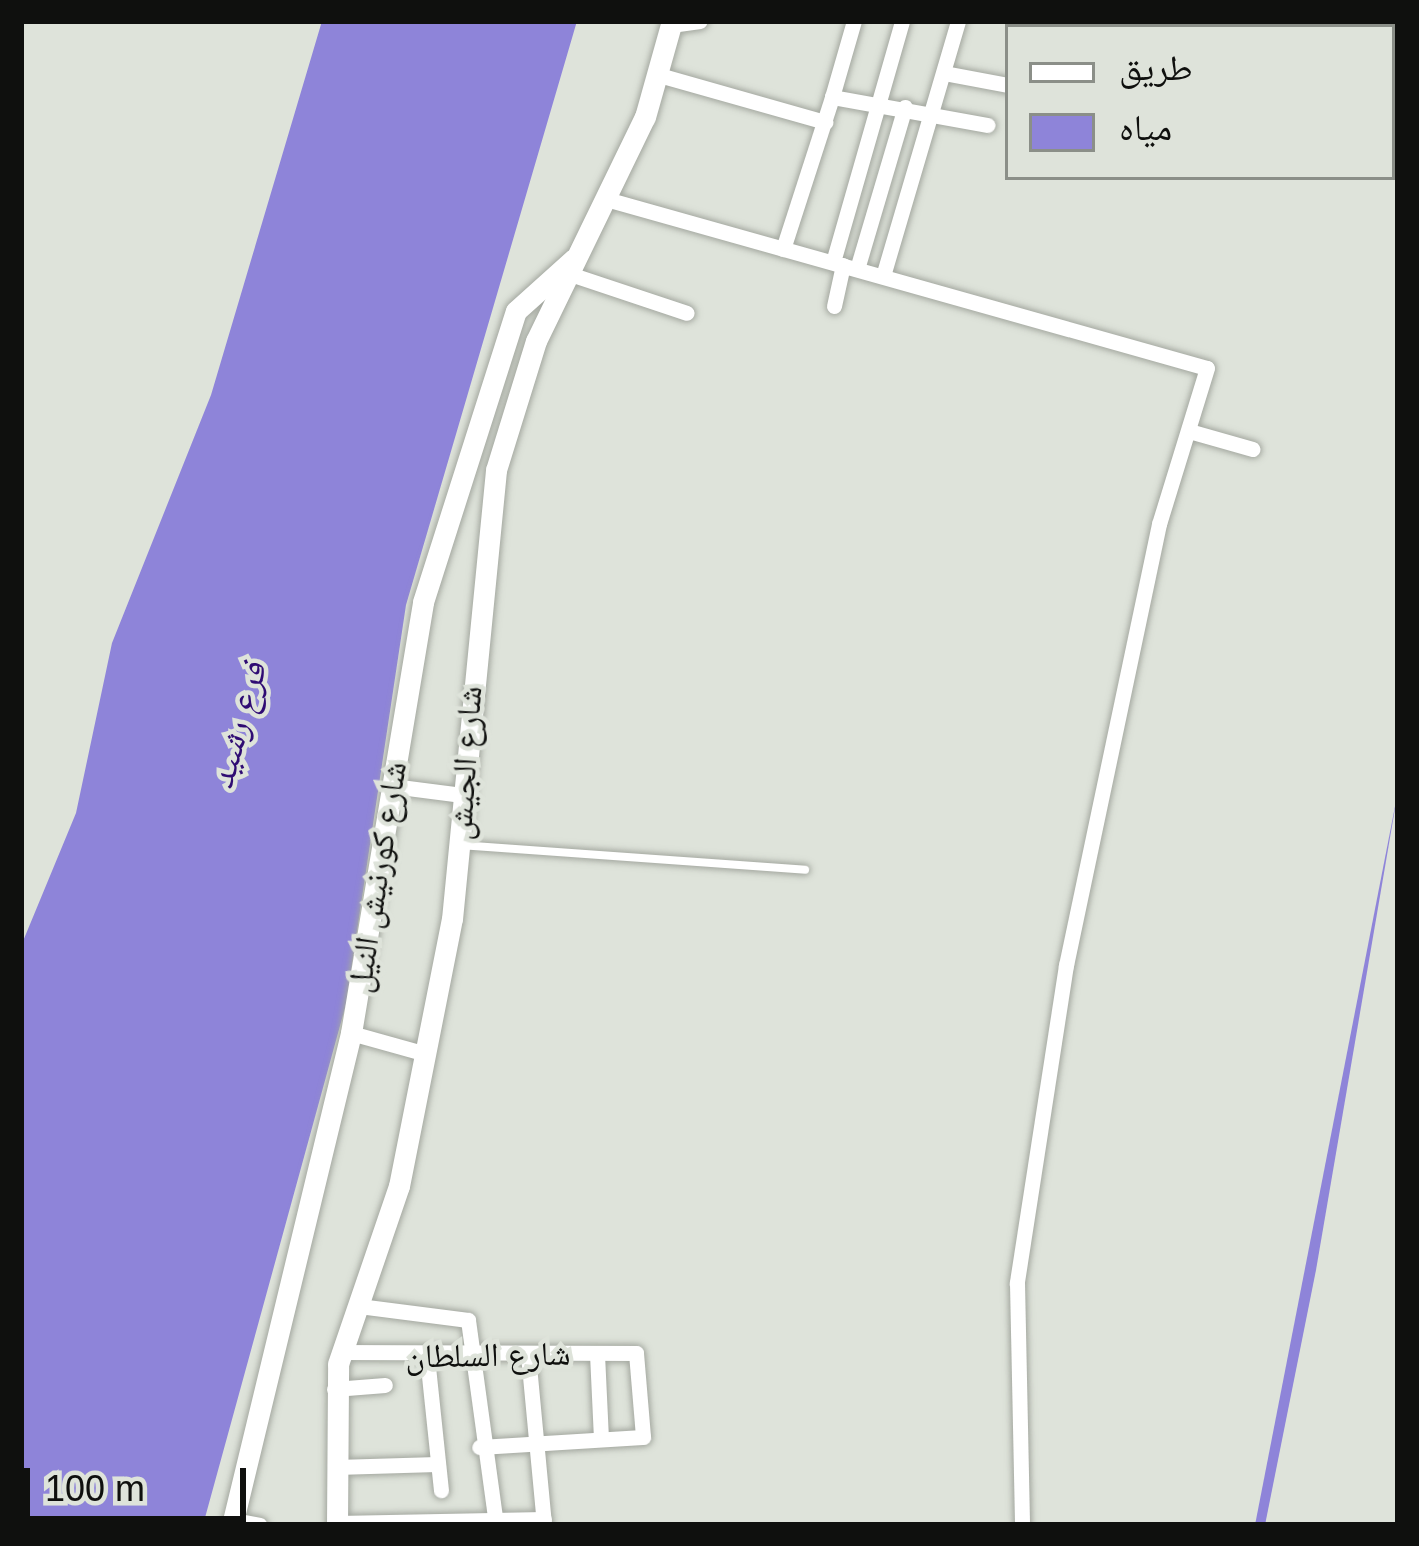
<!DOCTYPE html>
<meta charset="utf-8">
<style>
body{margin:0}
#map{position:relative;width:1419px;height:1546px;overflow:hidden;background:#dee3da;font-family:Arial,"Noto Naskh Arabic",sans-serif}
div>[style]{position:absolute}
.water>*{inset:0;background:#8e84d9}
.roads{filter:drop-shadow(0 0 3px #a4a8a0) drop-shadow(0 0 3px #a4a8a0)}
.lane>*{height:8px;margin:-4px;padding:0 4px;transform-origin:4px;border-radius:4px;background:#fff}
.street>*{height:15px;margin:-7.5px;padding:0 7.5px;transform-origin:7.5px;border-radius:7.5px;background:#fff}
.secondary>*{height:21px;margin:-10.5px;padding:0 10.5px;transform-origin:10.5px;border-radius:10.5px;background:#fff}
span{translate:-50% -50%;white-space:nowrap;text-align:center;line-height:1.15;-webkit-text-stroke:9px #dee3da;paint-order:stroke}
.street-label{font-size:33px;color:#0f100e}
.water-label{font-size:36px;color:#2f0c73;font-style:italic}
.frame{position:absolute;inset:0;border:24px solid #0f100e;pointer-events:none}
.legend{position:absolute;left:1005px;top:24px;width:390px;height:156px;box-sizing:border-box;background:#dee3da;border:3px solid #8b8f88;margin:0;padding:15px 21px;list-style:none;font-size:36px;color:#0f100e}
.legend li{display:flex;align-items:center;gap:24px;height:60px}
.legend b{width:60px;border:3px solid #8b8f88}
.scale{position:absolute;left:24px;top:1468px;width:222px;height:54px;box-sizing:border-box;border:6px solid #0f100e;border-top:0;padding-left:15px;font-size:36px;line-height:42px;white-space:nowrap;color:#0f100e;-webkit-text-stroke:9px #dee3da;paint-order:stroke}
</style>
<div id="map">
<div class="water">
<div style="clip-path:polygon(322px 21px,577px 21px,406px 605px,346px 1004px,203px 1525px,21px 1525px,21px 946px,76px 813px,112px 643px,211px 395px)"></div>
<div style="clip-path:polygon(1398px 791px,1316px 1270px,1265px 1525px,1255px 1525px)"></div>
</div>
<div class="roads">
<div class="lane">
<div style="left:460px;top:845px;width:346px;rotate:4.1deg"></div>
</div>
<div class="street">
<div style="left:671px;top:25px;width:29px;rotate:-8deg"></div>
<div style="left:1054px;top:27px;width:6px;rotate:-72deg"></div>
<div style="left:944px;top:73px;width:65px;rotate:10.6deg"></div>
<div style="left:659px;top:75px;width:173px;rotate:15.8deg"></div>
<div style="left:832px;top:97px;width:79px;rotate:-73.9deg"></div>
<div style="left:606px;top:199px;width:624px;rotate:15.71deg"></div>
<div style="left:1207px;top:368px;width:163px;rotate:107.1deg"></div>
<div style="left:1159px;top:524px;width:451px;rotate:101.9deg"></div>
<div style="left:1066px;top:965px;width:322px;rotate:98.8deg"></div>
<div style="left:1017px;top:1283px;width:242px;rotate:88.8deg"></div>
<div style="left:783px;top:249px;width:160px;rotate:-72.1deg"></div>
<div style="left:832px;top:97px;width:158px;rotate:10.2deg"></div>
<div style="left:833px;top:262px;width:251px;rotate:-74deg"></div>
<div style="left:857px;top:269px;width:169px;rotate:-73.5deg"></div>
<div style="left:567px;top:273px;width:126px;rotate:18.4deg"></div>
<div style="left:883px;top:276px;width:266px;rotate:-73.6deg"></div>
<div style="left:834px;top:306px;width:42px;rotate:-77.6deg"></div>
<div style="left:1189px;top:431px;width:66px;rotate:15.9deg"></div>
<div style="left:392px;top:786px;width:71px;rotate:7.3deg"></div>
<div style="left:351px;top:1033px;width:78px;rotate:15.6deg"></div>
<div style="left:359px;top:1306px;width:110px;rotate:7.3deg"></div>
<div style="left:468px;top:1320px;width:207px;rotate:82.2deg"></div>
<div style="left:341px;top:1352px;width:295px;rotate:0.2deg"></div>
<div style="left:636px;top:1353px;width:84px;rotate:85.2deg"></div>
<div style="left:643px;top:1437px;width:164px;rotate:176.5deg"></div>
<div style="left:597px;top:1354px;width:85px;rotate:87.3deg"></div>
<div style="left:528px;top:1355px;width:171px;rotate:84.6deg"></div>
<div style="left:427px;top:1357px;width:134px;rotate:84deg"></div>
<div style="left:334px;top:1389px;width:51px;rotate:-4.5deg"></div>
<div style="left:335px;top:1467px;width:103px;rotate:-1.7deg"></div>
<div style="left:234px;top:1520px;width:26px;rotate:11deg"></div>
<div style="left:337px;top:1523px;width:207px;rotate:-1.1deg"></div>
</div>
<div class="secondary">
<div style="left:232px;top:1525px;width:506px;rotate:-76.4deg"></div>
<div style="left:351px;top:1033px;width:437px;rotate:-80.5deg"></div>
<div style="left:423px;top:602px;width:305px;rotate:-72.3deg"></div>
<div style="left:516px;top:311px;width:78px;rotate:-41.9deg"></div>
<div style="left:337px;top:1525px;width:161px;rotate:-89.6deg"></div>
<div style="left:338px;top:1364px;width:188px;rotate:-71.1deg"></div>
<div style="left:399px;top:1186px;width:272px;rotate:-78.8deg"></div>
<div style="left:452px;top:919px;width:451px;rotate:-84.4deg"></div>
<div style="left:496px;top:470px;width:135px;rotate:-72.8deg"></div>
<div style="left:536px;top:341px;width:249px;rotate:-64.1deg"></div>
<div style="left:645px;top:117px;width:100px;rotate:-74.3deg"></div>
</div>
</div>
<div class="street-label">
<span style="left:465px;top:763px;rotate:-86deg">شارع الجيش</span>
<span style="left:377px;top:877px;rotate:-81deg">شارع كورنيش النيل</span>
<span style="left:488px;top:1355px;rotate:-1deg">شارع السلطان</span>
</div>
<div class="water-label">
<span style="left:237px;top:725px;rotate:-74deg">فرع رشيد</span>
</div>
<div class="frame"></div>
<ul class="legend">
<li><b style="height:15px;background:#fff"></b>طريق</li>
<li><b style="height:33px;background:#8e84d9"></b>مياه</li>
</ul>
<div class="scale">100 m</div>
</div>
